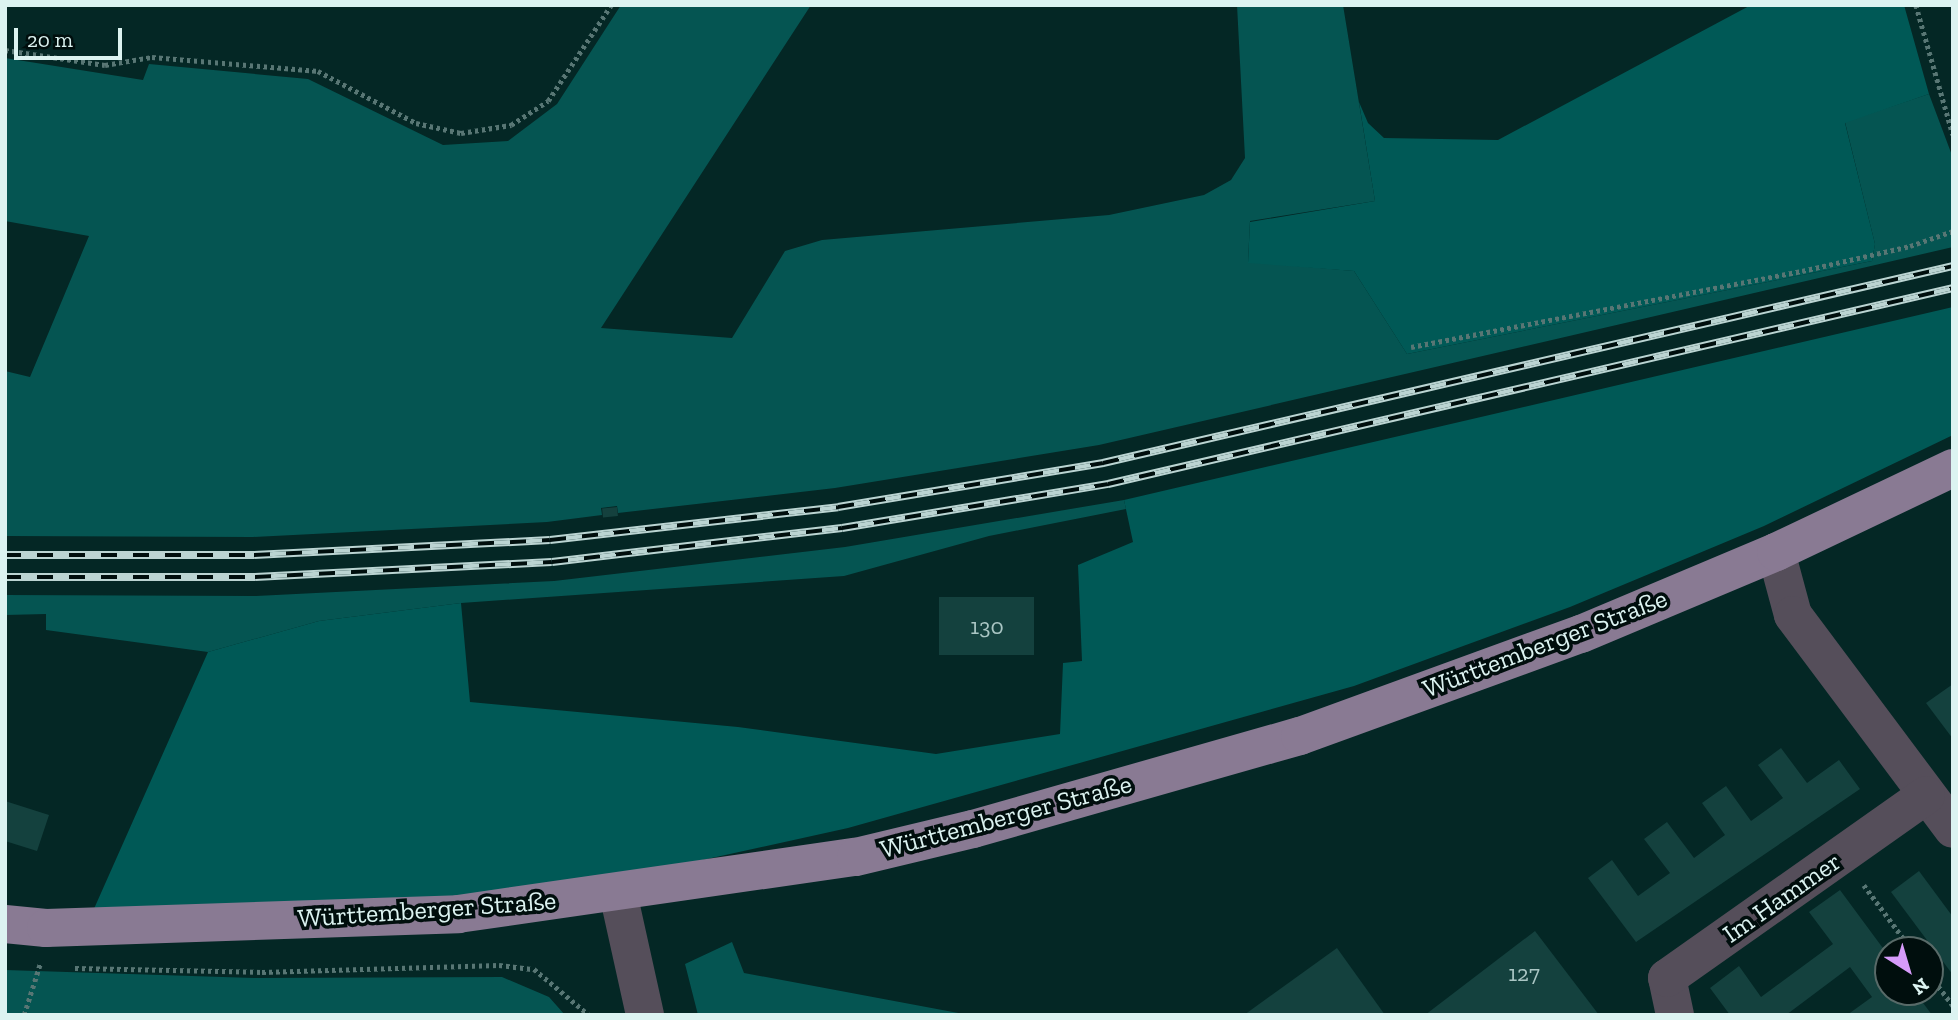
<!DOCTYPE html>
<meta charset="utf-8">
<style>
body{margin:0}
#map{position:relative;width:1958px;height:1020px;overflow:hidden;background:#042725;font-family:"Zilla Slab",serif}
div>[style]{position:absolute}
.green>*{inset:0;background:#055552}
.forest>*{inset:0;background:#005956}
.building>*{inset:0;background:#14413e;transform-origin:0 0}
.path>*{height:4.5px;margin-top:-2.25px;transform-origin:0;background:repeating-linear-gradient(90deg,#587674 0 3.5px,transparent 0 7px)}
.minor>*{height:38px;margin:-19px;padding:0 19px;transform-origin:19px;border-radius:19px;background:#554e5a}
.major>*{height:38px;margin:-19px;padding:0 19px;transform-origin:19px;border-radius:19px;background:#897a93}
.rail>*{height:8px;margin-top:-4px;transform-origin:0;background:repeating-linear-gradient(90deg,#000e0d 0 16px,#bbd4d2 0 32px);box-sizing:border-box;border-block:2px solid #bbd4d2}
span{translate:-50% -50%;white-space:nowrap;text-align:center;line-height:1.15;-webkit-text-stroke:7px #000e0d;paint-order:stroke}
.number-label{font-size:23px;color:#aac6c4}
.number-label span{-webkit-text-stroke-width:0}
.street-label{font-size:26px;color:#dcf3f1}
.frame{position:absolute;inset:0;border:7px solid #dcf3f1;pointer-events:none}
.north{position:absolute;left:1874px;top:936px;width:70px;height:70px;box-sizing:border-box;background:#000e0d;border:2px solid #586a68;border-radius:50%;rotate:143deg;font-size:19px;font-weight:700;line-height:28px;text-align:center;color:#dcf3f1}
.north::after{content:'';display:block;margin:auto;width:24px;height:32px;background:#d69bfa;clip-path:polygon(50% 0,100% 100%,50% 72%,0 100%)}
.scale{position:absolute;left:14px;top:28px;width:108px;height:32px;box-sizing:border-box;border:4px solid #dcf3f1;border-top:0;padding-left:9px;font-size:21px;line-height:24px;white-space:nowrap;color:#dcf3f1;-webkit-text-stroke:5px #000e0d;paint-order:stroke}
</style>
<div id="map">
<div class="green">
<div style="clip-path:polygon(621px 5px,811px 5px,601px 328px,732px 338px,785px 251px,822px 240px,1109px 215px,1204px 195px,1231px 180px,1245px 158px,1237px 5px,1343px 5px,1375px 201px,1250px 221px,1248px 262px,1354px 271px,1407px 354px,1872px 261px,1875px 244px,1845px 122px,1929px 94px,1953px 158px,1953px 247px,1099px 445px,835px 488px,618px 513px,617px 506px,601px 508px,602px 515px,547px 522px,253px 537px,5px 536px,5px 371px,30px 377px,89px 236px,5px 221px,5px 58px,143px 80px,149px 64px,308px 79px,443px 145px,508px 141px,557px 104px)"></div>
<div style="clip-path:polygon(1124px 500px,1126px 509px,989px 536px,844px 576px,461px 603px,319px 621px,208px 652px,46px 630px,46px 614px,5px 615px,5px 595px,256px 596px,554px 581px,845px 547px)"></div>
<div style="clip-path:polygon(732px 942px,744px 973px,969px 1015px,698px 1015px,685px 964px)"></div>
<div style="clip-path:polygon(5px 970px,254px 978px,502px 977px,549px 997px,565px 1015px,5px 1015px)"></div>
</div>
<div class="forest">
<div style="clip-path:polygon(1751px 5px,1904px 5px,1929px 94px,1845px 123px,1875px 244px,1872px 261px,1407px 354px,1354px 271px,1248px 263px,1250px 222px,1375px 201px,1359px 102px,1368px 123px,1384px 138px,1498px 140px)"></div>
<div style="clip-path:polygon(1953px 307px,1953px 435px,1764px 526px,1570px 607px,1354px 686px,848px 828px,625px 877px,469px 896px,93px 911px,208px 652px,319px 621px,461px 603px,470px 702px,738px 727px,936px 754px,1060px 734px,1063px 663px,1082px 661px,1078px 565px,1133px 542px,1124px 500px)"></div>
</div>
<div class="building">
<div style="left:617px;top:507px;width:9px;height:15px;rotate:84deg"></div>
<div style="left:939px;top:597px;width:95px;height:58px"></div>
<div style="clip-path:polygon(1953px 684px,1953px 739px,1926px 703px)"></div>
<div style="clip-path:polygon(1781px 748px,1807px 783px,1839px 760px,1860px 789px,1636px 942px,1588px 878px,1612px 860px,1638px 896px,1670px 873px,1644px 839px,1667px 822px,1694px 858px,1725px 835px,1702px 803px,1726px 786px,1751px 821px,1783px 798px,1758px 765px)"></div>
<div style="clip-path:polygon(5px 801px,49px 815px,37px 851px,5px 841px)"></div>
<div style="clip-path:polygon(1919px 871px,1953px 917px,1953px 975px,1891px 892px)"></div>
<div style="clip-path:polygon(1840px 890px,1888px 955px,1888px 992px,1915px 992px,1932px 1015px,1847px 1015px,1872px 997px,1850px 967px,1786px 1015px,1730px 1015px,1710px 988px,1739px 966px,1761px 997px,1833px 944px,1809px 912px)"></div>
<div style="clip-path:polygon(1535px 931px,1599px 1015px,1425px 1015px)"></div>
<div style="clip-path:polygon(1337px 948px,1385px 1015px,1244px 1015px)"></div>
</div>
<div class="path">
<div style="left:1916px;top:5px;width:135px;rotate:74.1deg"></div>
<div style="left:5px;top:50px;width:101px;rotate:8.5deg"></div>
<div style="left:105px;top:65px;width:48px;rotate:-9.7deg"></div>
<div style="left:152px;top:57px;width:167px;rotate:4.8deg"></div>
<div style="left:318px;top:71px;width:111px;rotate:28deg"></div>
<div style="left:416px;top:123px;width:46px;rotate:12.5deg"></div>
<div style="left:461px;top:133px;width:51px;rotate:-9.1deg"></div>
<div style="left:511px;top:125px;width:44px;rotate:-33deg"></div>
<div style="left:548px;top:101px;width:115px;rotate:-56.7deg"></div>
<div style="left:1411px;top:347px;width:398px;rotate:-11deg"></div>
<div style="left:1802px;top:271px;width:111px;rotate:-13deg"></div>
<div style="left:1910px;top:246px;width:46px;rotate:-19.2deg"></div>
<div style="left:1864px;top:885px;width:81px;rotate:53.6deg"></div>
<div style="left:75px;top:968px;width:187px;rotate:1.2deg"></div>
<div style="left:262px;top:972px;width:237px;rotate:-1.7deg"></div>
<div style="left:499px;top:965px;width:35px;rotate:7deg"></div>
<div style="left:534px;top:969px;width:72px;rotate:39.9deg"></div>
<div style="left:1930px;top:975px;width:39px;rotate:53deg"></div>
<div style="left:24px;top:1015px;width:53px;rotate:-72.6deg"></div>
<div style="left:904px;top:1015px;width:13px"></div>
</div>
<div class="minor">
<div style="left:1776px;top:552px;width:65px;rotate:74.9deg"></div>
<div style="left:1793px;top:615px;width:267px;rotate:53.2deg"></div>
<div style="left:618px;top:893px;width:125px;rotate:77.5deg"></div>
<div style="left:1675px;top:1015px;width:38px;rotate:-102deg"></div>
<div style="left:1667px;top:978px;width:317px;rotate:-35.2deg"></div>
</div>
<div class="major">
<div style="left:5px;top:924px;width:41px;rotate:5.6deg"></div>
<div style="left:46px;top:928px;width:412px;rotate:-1.9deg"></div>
<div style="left:458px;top:914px;width:402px;rotate:-8.2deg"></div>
<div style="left:856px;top:857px;width:120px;rotate:-13.5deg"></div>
<div style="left:973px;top:829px;width:340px;rotate:-15.9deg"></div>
<div style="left:1300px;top:736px;width:299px;rotate:-20deg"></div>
<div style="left:1581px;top:634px;width:212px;rotate:-22.8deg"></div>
<div style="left:1776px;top:552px;width:196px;rotate:-25.4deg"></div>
</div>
<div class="rail">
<div style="left:5px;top:555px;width:249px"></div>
<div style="left:254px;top:555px;width:296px;rotate:-2.9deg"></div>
<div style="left:550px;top:540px;width:290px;rotate:-6.5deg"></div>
<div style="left:838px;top:507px;width:269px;rotate:-9.4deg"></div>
<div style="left:1103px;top:463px;width:873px;rotate:-13.05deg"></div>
<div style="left:5px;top:577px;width:250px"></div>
<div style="left:255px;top:577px;width:297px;rotate:-2.9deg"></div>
<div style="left:552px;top:562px;width:292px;rotate:-6.7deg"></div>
<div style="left:842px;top:528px;width:270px;rotate:-9.4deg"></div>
<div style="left:1108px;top:484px;width:867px;rotate:-13.06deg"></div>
</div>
<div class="number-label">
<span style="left:987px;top:626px">130</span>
<span style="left:1524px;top:973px">127</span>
</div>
<div class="street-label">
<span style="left:1545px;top:644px;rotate:-21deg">Württemberger Straße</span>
<span style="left:1006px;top:817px;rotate:-15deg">Württemberger Straße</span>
<span style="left:1782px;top:898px;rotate:-35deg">Im Hammer</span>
<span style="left:427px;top:910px;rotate:-4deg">Württemberger Straße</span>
</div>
<div class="frame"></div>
<div class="north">N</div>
<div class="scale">20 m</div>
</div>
